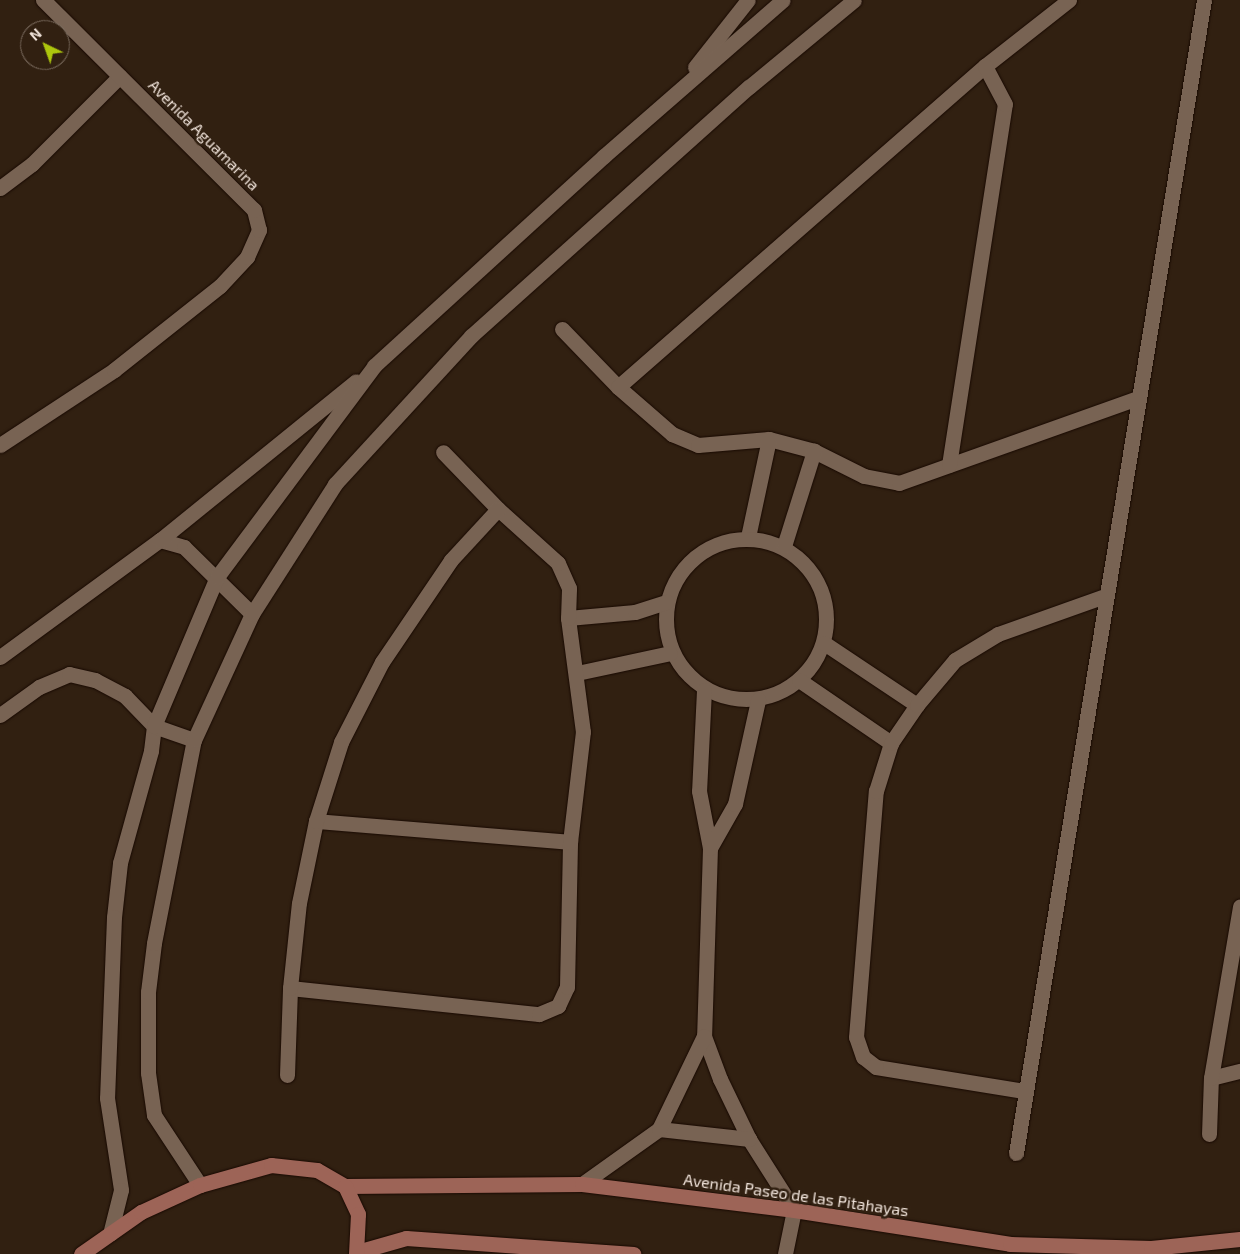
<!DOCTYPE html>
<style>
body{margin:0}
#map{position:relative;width:1240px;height:1254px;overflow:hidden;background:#312011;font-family:"Exo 2",sans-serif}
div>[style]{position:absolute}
.roads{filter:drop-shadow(0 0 1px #180900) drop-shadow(0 0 1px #180900)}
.street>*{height:15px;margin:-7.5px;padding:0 7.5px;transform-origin:7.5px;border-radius:7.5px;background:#786353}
.street>.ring{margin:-7.5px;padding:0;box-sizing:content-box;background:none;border:15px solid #786353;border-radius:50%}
.secondary>*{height:15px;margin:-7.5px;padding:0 7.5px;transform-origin:7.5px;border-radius:7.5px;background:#9d6457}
span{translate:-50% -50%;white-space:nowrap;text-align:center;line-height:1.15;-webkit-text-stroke:5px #312011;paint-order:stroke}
.street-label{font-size:16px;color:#efe2d9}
.north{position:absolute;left:20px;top:20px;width:50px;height:50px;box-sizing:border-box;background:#312011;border:1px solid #7d6e61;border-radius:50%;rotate:318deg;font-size:14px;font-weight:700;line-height:20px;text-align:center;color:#efe2d9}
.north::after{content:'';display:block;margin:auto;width:18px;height:22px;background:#adc60d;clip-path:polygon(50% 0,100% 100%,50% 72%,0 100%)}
</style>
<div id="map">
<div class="roads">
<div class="street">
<div style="left:695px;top:67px;width:85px;rotate:-51.7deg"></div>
<div style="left:0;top:188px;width:40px;rotate:-37deg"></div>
<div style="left:32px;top:164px;width:124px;rotate:-45deg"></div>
<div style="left:562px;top:329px;width:81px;rotate:46deg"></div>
<div style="left:618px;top:387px;width:72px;rotate:41deg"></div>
<div style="left:672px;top:434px;width:28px;rotate:23deg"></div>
<div style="left:698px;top:445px;width:71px;rotate:-4.8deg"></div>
<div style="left:769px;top:439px;width:47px;rotate:14.9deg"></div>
<div style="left:814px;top:451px;width:56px;rotate:26.6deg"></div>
<div style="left:864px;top:476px;width:36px;rotate:11deg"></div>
<div style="left:899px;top:483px;width:254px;rotate:-19.6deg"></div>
<div style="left:618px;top:387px;width:488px;rotate:-41.2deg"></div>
<div style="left:985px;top:66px;width:107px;rotate:-38.2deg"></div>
<div style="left:0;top:445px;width:136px;rotate:-33.3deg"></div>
<div style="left:114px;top:370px;width:135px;rotate:-38.4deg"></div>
<div style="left:220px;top:286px;width:40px;rotate:-47deg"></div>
<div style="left:247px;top:257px;width:30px;rotate:-66deg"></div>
<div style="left:259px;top:230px;width:21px;rotate:-104deg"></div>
<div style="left:254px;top:210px;width:298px;rotate:-135.1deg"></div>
<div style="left:949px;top:465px;width:365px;rotate:-81.2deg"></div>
<div style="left:1005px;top:104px;width:43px;rotate:-117.8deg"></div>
<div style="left:748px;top:537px;width:100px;rotate:-77.9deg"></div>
<div class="ring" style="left:666px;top:539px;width:145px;height:145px"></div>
<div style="left:160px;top:540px;width:25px;rotate:16deg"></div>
<div style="left:184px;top:547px;width:95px;rotate:44.6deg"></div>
<div style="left:784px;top:546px;width:100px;rotate:-72.5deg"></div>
<div style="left:568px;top:618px;width:67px;rotate:-5.1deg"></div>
<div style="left:635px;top:612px;width:33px;rotate:-18deg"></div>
<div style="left:824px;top:643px;width:112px;rotate:33.7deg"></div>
<div style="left:0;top:657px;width:198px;rotate:-36.2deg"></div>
<div style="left:160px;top:540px;width:252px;rotate:-39deg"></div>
<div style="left:577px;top:673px;width:95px;rotate:-12.1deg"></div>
<div style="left:799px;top:680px;width:112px;rotate:34.4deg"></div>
<div style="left:704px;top:690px;width:101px;rotate:92.8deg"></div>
<div style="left:699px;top:791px;width:58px;rotate:79.1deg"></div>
<div style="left:710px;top:848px;width:188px;rotate:91.8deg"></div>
<div style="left:704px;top:1036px;width:46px;rotate:69.6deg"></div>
<div style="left:720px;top:1079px;width:67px;rotate:64.2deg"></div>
<div style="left:749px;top:1139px;width:84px;rotate:57.6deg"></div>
<div style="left:794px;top:1210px;width:45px;rotate:101.6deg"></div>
<div style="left:0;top:715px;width:48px;rotate:-35.7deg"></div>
<div style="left:39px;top:687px;width:33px;rotate:-23deg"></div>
<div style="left:69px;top:674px;width:27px;rotate:13deg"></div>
<div style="left:95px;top:680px;width:34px;rotate:28deg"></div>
<div style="left:125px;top:696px;width:42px;rotate:46deg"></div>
<div style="left:154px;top:726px;width:25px;rotate:97deg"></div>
<div style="left:151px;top:751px;width:116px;rotate:105.5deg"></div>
<div style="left:120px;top:863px;width:54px;rotate:96.3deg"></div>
<div style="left:114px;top:917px;width:181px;rotate:92.2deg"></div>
<div style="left:107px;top:1098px;width:93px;rotate:81.3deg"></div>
<div style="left:121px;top:1190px;width:45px;rotate:104deg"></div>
<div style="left:194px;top:740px;width:42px;rotate:-160.7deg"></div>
<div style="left:154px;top:726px;width:162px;rotate:-67.1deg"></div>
<div style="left:217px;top:577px;width:263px;rotate:-53.3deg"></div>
<div style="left:374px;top:366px;width:311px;rotate:-42.4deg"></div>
<div style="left:604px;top:156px;width:237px;rotate:-41.1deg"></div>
<div style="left:316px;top:821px;width:255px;rotate:4.7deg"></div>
<div style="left:710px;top:848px;width:51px;rotate:-60.4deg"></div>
<div style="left:735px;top:804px;width:107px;rotate:-77.5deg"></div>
<div style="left:290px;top:988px;width:250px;rotate:6deg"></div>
<div style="left:539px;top:1014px;width:21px;rotate:-23deg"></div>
<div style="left:558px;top:1006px;width:21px;rotate:-65deg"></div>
<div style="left:567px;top:987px;width:145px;rotate:-88.8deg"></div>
<div style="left:570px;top:842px;width:111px;rotate:-83.3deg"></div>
<div style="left:583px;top:732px;width:115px;rotate:-97.5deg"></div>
<div style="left:568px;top:618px;width:30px;rotate:-88deg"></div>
<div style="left:569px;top:588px;width:27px;rotate:-114deg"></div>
<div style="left:558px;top:563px;width:81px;rotate:-138deg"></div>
<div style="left:498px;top:509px;width:79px;rotate:-134deg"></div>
<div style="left:287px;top:1075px;width:87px;rotate:-88deg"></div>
<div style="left:290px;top:988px;width:85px;rotate:-84deg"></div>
<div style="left:299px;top:903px;width:84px;rotate:-78.3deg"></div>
<div style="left:316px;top:821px;width:83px;rotate:-72.4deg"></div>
<div style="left:341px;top:742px;width:90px;rotate:-62.9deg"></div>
<div style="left:382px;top:662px;width:123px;rotate:-55.9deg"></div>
<div style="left:451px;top:560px;width:69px;rotate:-47.3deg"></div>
<div style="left:1211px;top:1078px;width:30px;rotate:-14deg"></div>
<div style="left:1024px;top:1091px;width:150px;rotate:-170.8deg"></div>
<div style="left:876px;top:1067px;width:16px;rotate:-142deg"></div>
<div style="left:863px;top:1057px;width:21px;rotate:-109deg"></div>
<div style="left:856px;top:1037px;width:247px;rotate:-85.4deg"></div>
<div style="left:876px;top:791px;width:50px;rotate:-72.6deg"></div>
<div style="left:891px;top:743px;width:46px;rotate:-55.6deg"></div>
<div style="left:917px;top:705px;width:59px;rotate:-49.8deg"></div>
<div style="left:955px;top:660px;width:50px;rotate:-31.2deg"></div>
<div style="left:998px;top:634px;width:114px;rotate:-19.6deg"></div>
<div style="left:659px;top:1129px;width:91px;rotate:6.3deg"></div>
<div style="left:1209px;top:1134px;width:56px;rotate:-88deg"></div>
<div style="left:1211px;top:1078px;width:174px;rotate:-80.4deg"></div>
<div style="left:1016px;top:1153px;width:1168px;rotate:-80.74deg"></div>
<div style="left:582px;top:1184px;width:95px;rotate:-35.5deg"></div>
<div style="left:659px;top:1129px;width:103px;rotate:-64.2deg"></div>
<div style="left:200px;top:1185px;width:84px;rotate:-123.3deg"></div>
<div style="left:154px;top:1115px;width:42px;rotate:-98.1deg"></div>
<div style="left:148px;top:1073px;width:81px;rotate:-90deg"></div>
<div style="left:148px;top:992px;width:49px;rotate:-83deg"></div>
<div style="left:154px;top:943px;width:207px;rotate:-78.9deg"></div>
<div style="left:194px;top:740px;width:139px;rotate:-65.3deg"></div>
<div style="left:252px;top:614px;width:154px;rotate:-57.4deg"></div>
<div style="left:335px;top:484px;width:201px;rotate:-47.4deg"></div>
<div style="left:471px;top:336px;width:373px;rotate:-41.9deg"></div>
<div style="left:749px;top:87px;width:136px;rotate:-39.6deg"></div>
</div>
<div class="secondary">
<div style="left:345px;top:1186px;width:237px;rotate:-0.5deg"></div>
<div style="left:582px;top:1184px;width:214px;rotate:7deg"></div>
<div style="left:794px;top:1210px;width:219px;rotate:8.9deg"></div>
<div style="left:1010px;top:1244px;width:141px;rotate:1.6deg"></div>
<div style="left:1151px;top:1248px;width:89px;rotate:-5.8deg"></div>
<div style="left:357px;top:1252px;width:51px;rotate:-15.9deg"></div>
<div style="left:406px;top:1238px;width:228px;rotate:4deg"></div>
<div style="left:81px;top:1254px;width:73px;rotate:-35deg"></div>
<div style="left:141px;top:1212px;width:65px;rotate:-24.6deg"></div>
<div style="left:200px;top:1185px;width:74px;rotate:-15.7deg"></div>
<div style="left:271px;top:1165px;width:46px;rotate:6.2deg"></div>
<div style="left:317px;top:1170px;width:32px;rotate:30deg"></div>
<div style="left:345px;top:1186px;width:31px;rotate:65deg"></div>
<div style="left:358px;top:1214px;width:40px;rotate:92.9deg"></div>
</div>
</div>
<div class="street-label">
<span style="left:204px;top:135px;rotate:45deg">Avenida Aguamarina</span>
<span style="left:796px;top:1195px;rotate:8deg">Avenida Paseo de las Pitahayas</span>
</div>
<div class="north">N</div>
</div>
